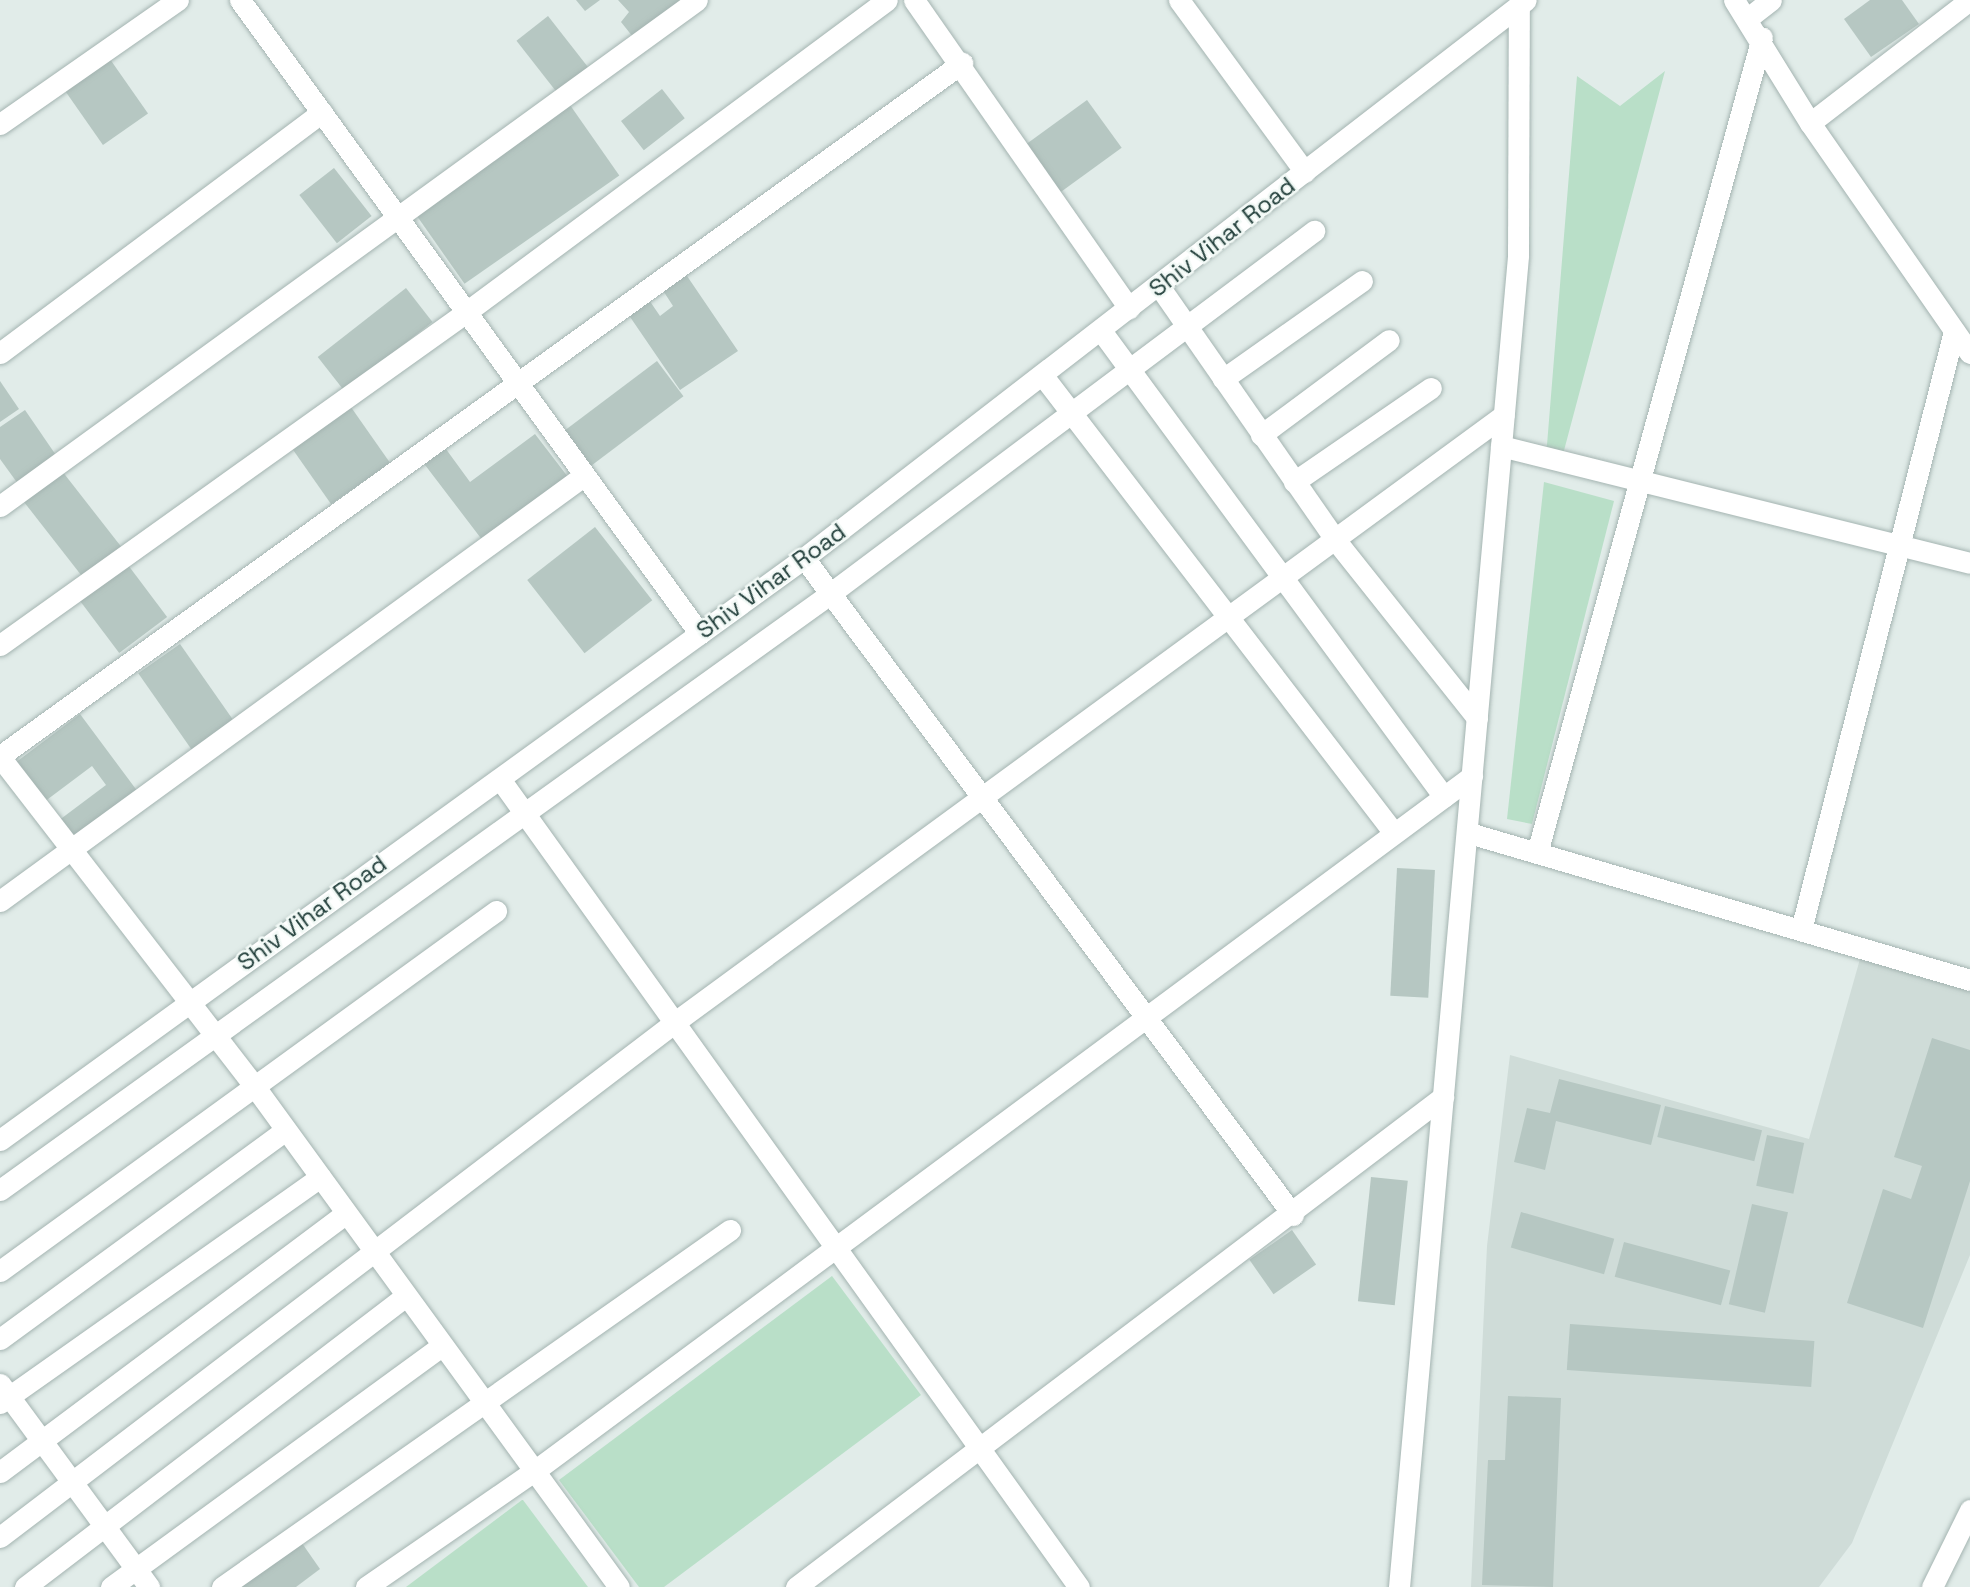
<!DOCTYPE html>
<style>
body{margin:0}
#map{position:relative;width:1970px;height:1587px;overflow:hidden;background:#e1ece9;font-family:"Space Grotesk",sans-serif}
div>[style]{position:absolute}
.built>*{inset:0;background:#cfdcd8}
.green>*{inset:0;background:#b9dfc8}
.building>*{inset:0;background:#b6c7c2;transform-origin:0 0}
.roads{filter:drop-shadow(0 0 2px #a4b4b1) drop-shadow(0 0 2px #a4b4b1)}
.minor>*{height:21px;margin:-10.5px;padding:0 10.5px;transform-origin:10.5px;border-radius:10.5px;background:#fff}
span{translate:-50% -50%;white-space:nowrap;text-align:center;line-height:1.15;-webkit-text-stroke:5px #f2f9f6;paint-order:stroke}
.street-label{font-size:24px;color:#213e3a}
</style>
<div id="map">
<div class="built">
<div style="clip-path:polygon(1860px 959px,1970px 986px,1970px 1255px,1852px 1543px,1819px 1587px,1471px 1587px,1487px 1246px,1510px 1055px,1809px 1139px)"></div>
</div>
<div class="green">
<div style="clip-path:polygon(1665px 71px,1562px 458px,1546px 457px,1577px 76px,1620px 106px)"></div>
<div style="clip-path:polygon(1544px 482px,1614px 501px,1532px 824px,1507px 819px)"></div>
<div style="clip-path:polygon(832px 1276px,921px 1395px,664px 1587px,639px 1587px,559px 1480px)"></div>
<div style="clip-path:polygon(523px 1500px,588px 1587px,406px 1587px,522px 1500px)"></div>
</div>
<div class="building">
<div style="clip-path:polygon(576px 0,600px 0,585px 11px)"></div>
<div style="clip-path:polygon(618px 0,682px 0,633px 37px,621px 22px,629px 12px)"></div>
<div style="clip-path:polygon(1870px 0,1902px 0,1919px 24px,1871px 57px,1844px 19px)"></div>
<div style="left:548px;top:16px;width:68px;height:40px;rotate:52deg"></div>
<div style="left:105px;top:52px;width:75px;height:55px;rotate:55deg"></div>
<div style="left:662px;top:89px;width:37px;height:52px;rotate:52deg"></div>
<div style="left:1087px;top:100px;width:59px;height:77px;rotate:54deg"></div>
<div style="left:570px;top:105px;width:86px;height:189px;rotate:55deg"></div>
<div style="left:334px;top:168px;width:61px;height:44px;rotate:52deg"></div>
<div style="clip-path:polygon(685px 273px,738px 351px,680px 390px,626px 311px,647px 297px,660px 316px,673px 306px,662px 289px)"></div>
<div style="left:406px;top:288px;width:43px;height:112px;rotate:52deg"></div>
<div style="left:657px;top:361px;width:44px;height:121px;rotate:53deg"></div>
<div style="clip-path:polygon(0 381px,19px 409px,0 422px)"></div>
<div style="left:346px;top:400px;width:77px;height:72px;rotate:55deg"></div>
<div style="clip-path:polygon(25px 410px,60px 461px,21px 488px,0 459px,0 427px)"></div>
<div style="clip-path:polygon(535px 434px,568px 477px,483px 541px,422px 461px,443px 445px,470px 482px)"></div>
<div style="left:62px;top:471px;width:100px;height:49px;rotate:52deg"></div>
<div style="left:595px;top:527px;width:93px;height:86px;rotate:52deg"></div>
<div style="left:125px;top:561px;width:70px;height:60px;rotate:53deg"></div>
<div style="left:180px;top:644px;width:93px;height:51px;rotate:55deg"></div>
<div style="clip-path:polygon(80px 714px,141px 796px,76px 844px,58px 821px,106px 785px,92px 766px,44px 802px,15px 763px)"></div>
<div style="left:1397px;top:868px;width:38px;height:128px;rotate:3deg"></div>
<div style="clip-path:polygon(1932px 1038px,1970px 1050px,1970px 1181px,1923px 1328px,1847px 1303px,1883px 1189px,1911px 1199px,1922px 1166px,1894px 1157px)"></div>
<div style="clip-path:polygon(1559px 1079px,1661px 1105px,1651px 1145px,1556px 1121px,1545px 1170px,1514px 1162px,1527px 1108px,1550px 1113px)"></div>
<div style="left:1665px;top:1106px;width:100px;height:32px;rotate:14deg"></div>
<div style="left:1767px;top:1135px;width:38px;height:52px;rotate:12deg"></div>
<div style="left:1371px;top:1177px;width:37px;height:125px;rotate:6deg"></div>
<div style="left:1752px;top:1204px;width:37px;height:103px;rotate:13deg"></div>
<div style="left:1521px;top:1212px;width:97px;height:37px;rotate:16deg"></div>
<div style="left:1292px;top:1230px;width:42px;height:52px;rotate:55deg"></div>
<div style="left:1624px;top:1242px;width:110px;height:36px;rotate:15deg"></div>
<div style="left:1570px;top:1324px;width:245px;height:46px;rotate:4deg"></div>
<div style="clip-path:polygon(1508px 1396px,1561px 1398px,1553px 1587px,1482px 1585px,1488px 1460px,1505px 1460px)"></div>
<div style="clip-path:polygon(297px 1536px,320px 1569px,296px 1587px,227px 1587px)"></div>
</div>
<div class="roads">
<div class="minor">
<div style="left:240px;top:0;width:783px;rotate:54.04deg"></div>
<div style="left:914px;top:0;width:376px;rotate:55.1deg"></div>
<div style="left:1179px;top:0;width:213px;rotate:53.8deg"></div>
<div style="left:1734px;top:0;width:145px;rotate:58.3deg"></div>
<div style="left:1810px;top:123px;width:280px;rotate:55.2deg"></div>
<div style="left:1748px;top:18px;width:29px;rotate:-38deg"></div>
<div style="left:1810px;top:123px;width:202px;rotate:-37.6deg"></div>
<div style="left:0;top:124px;width:217px;rotate:-34.9deg"></div>
<div style="left:1159px;top:286px;width:312px;rotate:55.2deg"></div>
<div style="left:1337px;top:542px;width:225px;rotate:51.5deg"></div>
<div style="left:1102px;top:332px;width:577px;rotate:53.67deg"></div>
<div style="left:0;top:353px;width:402px;rotate:-36.8deg"></div>
<div style="left:1043px;top:376px;width:576px;rotate:52.47deg"></div>
<div style="left:1223px;top:379px;width:170px;rotate:-35.2deg"></div>
<div style="left:1261px;top:435px;width:159px;rotate:-36.6deg"></div>
<div style="left:1501px;top:446px;width:483px;rotate:14deg"></div>
<div style="left:1294px;top:482px;width:166px;rotate:-34.5deg"></div>
<div style="left:0;top:506px;width:861px;rotate:-35.98deg"></div>
<div style="left:804px;top:558px;width:819px;rotate:53.34deg"></div>
<div style="left:0;top:645px;width:571px;rotate:-35.53deg"></div>
<div style="left:465px;top:313px;width:525px;rotate:-36.56deg"></div>
<div style="left:0;top:756px;width:1186px;rotate:-35.77deg"></div>
<div style="left:0;top:757px;width:417px;rotate:52.3deg"></div>
<div style="left:255px;top:1087px;width:618px;rotate:53.95deg"></div>
<div style="left:500px;top:779px;width:994px;rotate:54.38deg"></div>
<div style="left:1469px;top:833px;width:522px;rotate:16.35deg"></div>
<div style="left:1537px;top:853px;width:846px;rotate:-74.58deg"></div>
<div style="left:0;top:901px;width:720px;rotate:-36.07deg"></div>
<div style="left:1801px;top:930px;width:618px;rotate:-75.67deg"></div>
<div style="left:0;top:1140px;width:993px;rotate:-35.9deg"></div>
<div style="left:804px;top:558px;width:912px;rotate:-37.7deg"></div>
<div style="left:0;top:1190px;width:1023px;rotate:-35.69deg"></div>
<div style="left:831px;top:593px;width:604px;rotate:-36.85deg"></div>
<div style="left:0;top:1271px;width:613px;rotate:-35.97deg"></div>
<div style="left:0;top:1339px;width:354px;rotate:-36.2deg"></div>
<div style="left:0;top:1384px;width:252px;rotate:53.7deg"></div>
<div style="left:0;top:1403px;width:392px;rotate:-35.2deg"></div>
<div style="left:0;top:1472px;width:432px;rotate:-36.8deg"></div>
<div style="left:0;top:1537px;width:849px;rotate:-37.34deg"></div>
<div style="left:675px;top:1022px;width:1027px;rotate:-36.21deg"></div>
<div style="left:25px;top:1587px;width:479px;rotate:-37.4deg"></div>
<div style="left:111px;top:1587px;width:409px;rotate:-36.1deg"></div>
<div style="left:222px;top:1587px;width:621px;rotate:-35.1deg"></div>
<div style="left:366px;top:1587px;width:203px;rotate:-34.6deg"></div>
<div style="left:533px;top:1472px;width:1169px;rotate:-36.55deg"></div>
<div style="left:796px;top:1587px;width:812px;rotate:-37.14deg"></div>
<div style="left:1399px;top:1587px;width:1337px;rotate:-84.89deg"></div>
<div style="left:1518px;top:255px;width:250px;rotate:-89.8deg"></div>
<div style="left:1932px;top:1587px;width:86px;rotate:-63.7deg"></div>
</div>
</div>
<div class="street-label">
<span style="left:1222px;top:237px;rotate:-38deg">Shiv Vihar Road</span>
<span style="left:771px;top:581px;rotate:-36deg">Shiv Vihar Road</span>
<span style="left:312px;top:913px;rotate:-36deg">Shiv Vihar Road</span>
</div>
</div>
